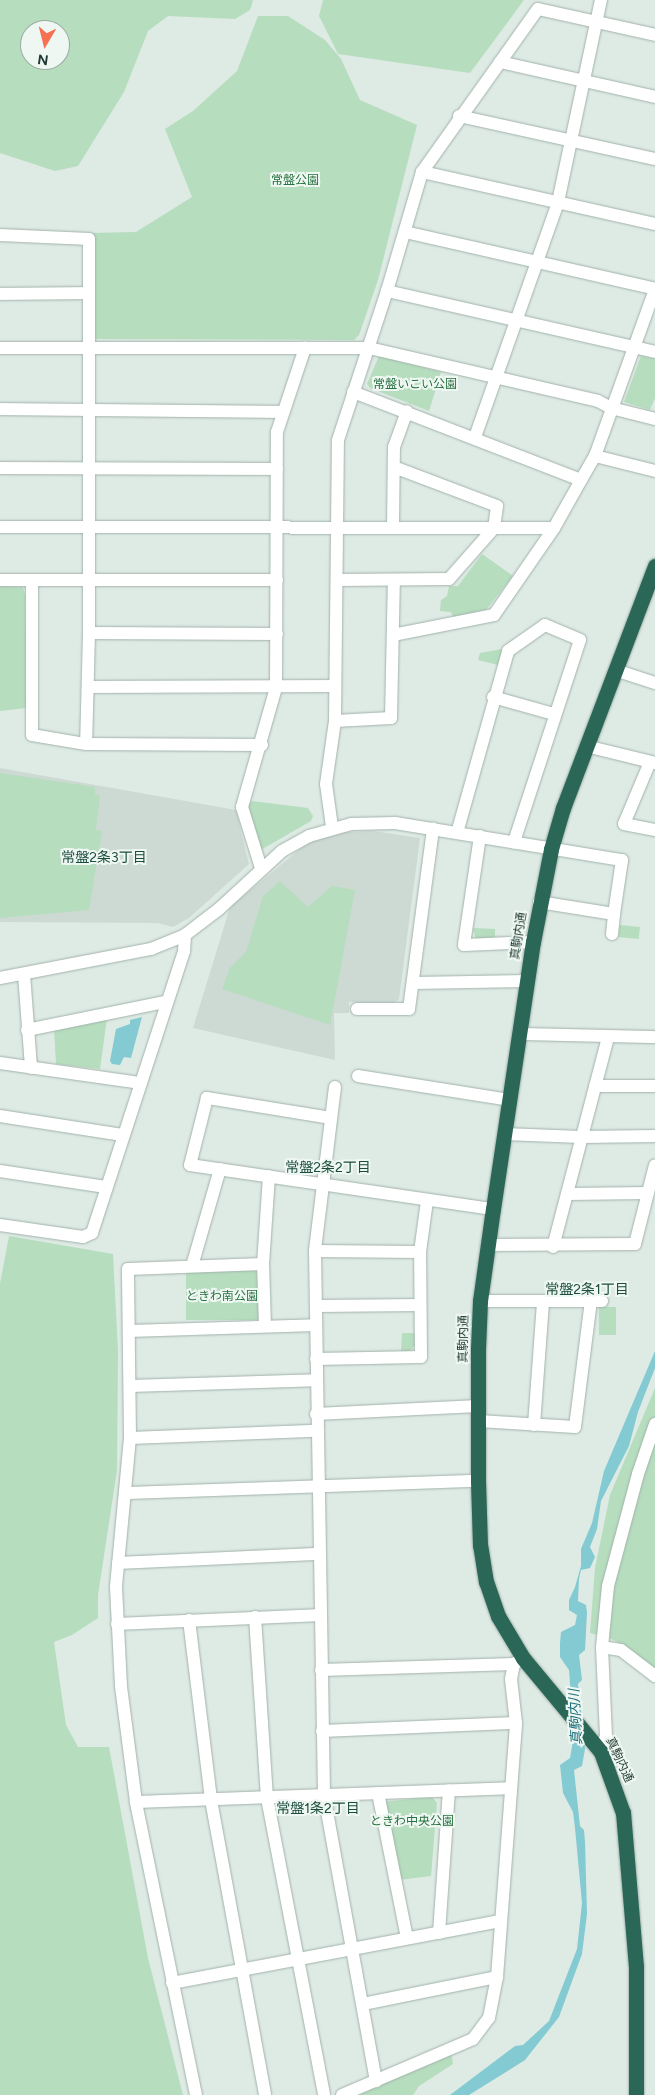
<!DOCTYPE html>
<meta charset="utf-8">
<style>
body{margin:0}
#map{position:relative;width:655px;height:2095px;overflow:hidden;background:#deeae4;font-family:Figtree,"Noto Sans JP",sans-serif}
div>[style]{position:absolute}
.built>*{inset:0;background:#cddad3}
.green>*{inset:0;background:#b6ddbe;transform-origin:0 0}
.water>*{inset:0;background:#84cad2}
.roads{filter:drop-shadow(0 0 1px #a1b2ab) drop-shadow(0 0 1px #a1b2ab)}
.minor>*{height:12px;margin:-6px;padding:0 6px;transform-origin:6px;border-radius:6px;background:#fff}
.highway>*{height:15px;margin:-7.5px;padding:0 7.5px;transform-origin:7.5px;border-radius:7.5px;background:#2a6757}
span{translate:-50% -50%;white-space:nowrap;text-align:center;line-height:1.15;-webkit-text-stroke:4px #eff7f2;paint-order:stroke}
.park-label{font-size:12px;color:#297241}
.street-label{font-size:12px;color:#1f3a32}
.neighbourhood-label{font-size:14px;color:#1b4d3e}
.water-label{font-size:14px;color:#186d77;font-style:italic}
.north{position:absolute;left:20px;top:20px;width:50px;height:50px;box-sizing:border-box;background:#eff7f2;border:1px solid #9caba5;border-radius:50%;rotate:188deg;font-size:14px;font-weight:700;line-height:20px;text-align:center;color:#1f3a32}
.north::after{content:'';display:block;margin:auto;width:18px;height:22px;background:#f67151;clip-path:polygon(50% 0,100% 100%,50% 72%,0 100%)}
</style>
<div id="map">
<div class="built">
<div style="clip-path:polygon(0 768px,236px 810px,249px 864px,189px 918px,173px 927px,158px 923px,0 922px)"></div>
<div style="clip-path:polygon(373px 831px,420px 838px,399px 999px,394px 1003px,349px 1002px,349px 1013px,334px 1013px,335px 1060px,193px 1028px,230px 907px,306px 844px,342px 832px)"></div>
</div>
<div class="green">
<div style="clip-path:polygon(evenodd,0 0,253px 0,250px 10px,235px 19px,168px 16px,148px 31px,124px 92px,78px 166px,55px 171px,0 153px,0 0,30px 30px,60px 30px,60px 60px,30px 60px,30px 30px)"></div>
<div style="clip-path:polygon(323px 0,524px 0,470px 73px,338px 54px,319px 16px)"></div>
<div style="clip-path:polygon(258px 16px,288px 16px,325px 40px,341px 59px,360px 100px,417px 125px,378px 280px,359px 335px,354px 340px,94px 339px,93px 233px,136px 232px,192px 197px,165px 129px,193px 111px,237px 71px)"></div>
<div style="clip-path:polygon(379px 356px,441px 372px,429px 411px,370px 388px,367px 384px)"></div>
<div style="clip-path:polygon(641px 356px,655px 359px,655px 398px,650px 410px,624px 402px)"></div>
<div style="clip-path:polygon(482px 554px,513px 576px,486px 610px,453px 617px,451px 612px,440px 611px,441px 600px,447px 596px,449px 586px,458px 586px)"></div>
<div style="clip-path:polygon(0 586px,23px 587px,25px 595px,26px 708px,0 711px)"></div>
<div style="clip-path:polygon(502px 649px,498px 665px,478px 660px,480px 653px)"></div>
<div style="clip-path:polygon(0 773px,95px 787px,95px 794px,100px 796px,96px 830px,102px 831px,89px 910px,0 918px)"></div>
<div style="clip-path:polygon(252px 801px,308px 808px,313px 816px,311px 821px,259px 851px,248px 805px)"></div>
<div style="clip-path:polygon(280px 881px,308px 907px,332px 886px,355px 890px,330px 1025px,222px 989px,230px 968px,246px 952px,263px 896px)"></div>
<div style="left:620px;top:925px;width:20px;height:12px;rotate:6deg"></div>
<div style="clip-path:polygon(473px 928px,495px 929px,495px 940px,476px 940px)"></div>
<div style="clip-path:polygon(107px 1018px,100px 1069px,56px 1064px,54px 1028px)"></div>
<div style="clip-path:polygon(9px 1236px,113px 1254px,118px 1351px,117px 1470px,98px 1595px,98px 1618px,72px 1635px,54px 1642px,66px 1725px,78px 1747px,109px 1747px,148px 1958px,183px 2095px,0 2095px,0 1284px)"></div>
<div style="left:258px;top:1271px;width:49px;height:72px;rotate:90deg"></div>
<div style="left:599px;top:1307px;width:17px;height:28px"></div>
<div style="clip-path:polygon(402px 1333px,416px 1333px,415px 1345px,410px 1351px,401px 1351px)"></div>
<div style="clip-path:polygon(655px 1388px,655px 1669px,614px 1640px,590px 1633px,595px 1568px,610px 1495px)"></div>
<div style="clip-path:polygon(432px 1797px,437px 1803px,431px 1876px,399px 1880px,382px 1802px)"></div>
<div style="clip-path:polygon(451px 2051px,453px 2064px,419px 2086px,413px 2095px,357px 2095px)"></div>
</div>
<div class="water">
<div style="clip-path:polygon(142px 1017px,131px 1058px,124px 1057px,120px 1065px,112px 1064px,110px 1061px,116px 1029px,130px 1024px,130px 1020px)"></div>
<div style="clip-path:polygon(655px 1351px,655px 1368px,638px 1412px,629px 1446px,601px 1501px,597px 1529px,590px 1547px,595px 1557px,590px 1568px,581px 1570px,579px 1579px,578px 1601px,586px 1605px,587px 1613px,585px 1650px,579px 1655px,582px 1680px,578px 1684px,585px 1749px,582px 1766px,574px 1770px,580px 1826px,584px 1830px,585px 1842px,587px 1914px,582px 1954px,559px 2017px,525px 2060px,469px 2095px,450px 2095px,515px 2046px,523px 2045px,549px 2021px,577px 1949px,582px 1903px,575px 1828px,573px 1812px,563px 1793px,560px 1765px,570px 1758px,574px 1735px,569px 1670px,560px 1657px,560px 1643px,561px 1632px,575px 1625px,577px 1615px,569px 1610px,569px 1600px,575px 1587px,581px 1566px,581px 1549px,592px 1523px,604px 1471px)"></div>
</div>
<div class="roads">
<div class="minor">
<div style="left:500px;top:62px;width:159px;rotate:12.7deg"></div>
<div style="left:459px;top:116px;width:201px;rotate:12.4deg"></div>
<div style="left:422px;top:172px;width:200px;rotate:-54.6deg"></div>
<div style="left:538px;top:9px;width:120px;rotate:12.5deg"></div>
<div style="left:405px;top:232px;width:256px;rotate:12.8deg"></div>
<div style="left:0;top:235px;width:89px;rotate:2.6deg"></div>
<div style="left:89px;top:239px;width:394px;rotate:90deg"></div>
<div style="left:89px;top:633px;width:111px;rotate:91.5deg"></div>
<div style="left:387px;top:291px;width:275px;rotate:12.8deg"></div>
<div style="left:0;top:294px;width:89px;rotate:-0.6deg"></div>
<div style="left:0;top:348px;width:369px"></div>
<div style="left:369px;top:348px;width:235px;rotate:13deg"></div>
<div style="left:598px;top:401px;width:15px;rotate:28deg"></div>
<div style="left:611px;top:408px;width:45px;rotate:14deg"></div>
<div style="left:353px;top:392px;width:244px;rotate:21.1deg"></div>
<div style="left:581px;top:480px;width:28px;rotate:-60deg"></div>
<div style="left:595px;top:456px;width:177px;rotate:-70.2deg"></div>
<div style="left:0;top:409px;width:283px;rotate:0.6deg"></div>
<div style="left:475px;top:437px;width:249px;rotate:-70.5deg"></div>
<div style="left:558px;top:202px;width:207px;rotate:-78deg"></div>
<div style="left:595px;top:456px;width:62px;rotate:14deg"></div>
<div style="left:0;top:468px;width:277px;rotate:0.2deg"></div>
<div style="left:393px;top:526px;width:79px;rotate:-89.3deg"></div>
<div style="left:394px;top:447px;width:38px;rotate:-70deg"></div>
<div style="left:0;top:527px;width:554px;rotate:0.1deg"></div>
<div style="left:0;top:580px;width:277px"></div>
<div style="left:32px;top:580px;width:155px;rotate:90deg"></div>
<div style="left:32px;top:735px;width:55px;rotate:9.5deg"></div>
<div style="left:86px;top:744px;width:176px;rotate:0.3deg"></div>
<div style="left:337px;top:580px;width:112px;rotate:-0.5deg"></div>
<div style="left:449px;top:579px;width:68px;rotate:-48.6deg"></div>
<div style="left:494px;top:528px;width:22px;rotate:-82deg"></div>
<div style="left:497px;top:506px;width:110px;rotate:-159.3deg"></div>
<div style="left:89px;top:633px;width:188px;rotate:0.3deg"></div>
<div style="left:393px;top:635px;width:103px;rotate:-11.2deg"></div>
<div style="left:494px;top:615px;width:106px;rotate:-55.4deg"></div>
<div style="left:554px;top:528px;width:55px;rotate:-60.6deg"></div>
<div style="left:615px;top:670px;width:42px;rotate:18deg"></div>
<div style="left:88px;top:687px;width:247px;rotate:-0.2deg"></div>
<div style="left:493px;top:697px;width:63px;rotate:15.6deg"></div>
<div style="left:335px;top:721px;width:56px;rotate:-3.1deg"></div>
<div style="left:391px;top:718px;width:138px;rotate:-88.8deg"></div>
<div style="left:586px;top:746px;width:71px;rotate:13.8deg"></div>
<div style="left:650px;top:762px;width:67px;rotate:112.8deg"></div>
<div style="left:624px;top:824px;width:32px;rotate:11deg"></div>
<div style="left:332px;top:827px;width:43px;rotate:-97.9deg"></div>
<div style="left:326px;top:784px;width:64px;rotate:-81.9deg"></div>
<div style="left:335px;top:721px;width:281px;rotate:-89.4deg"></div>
<div style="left:338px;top:440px;width:157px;rotate:-71.8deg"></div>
<div style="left:387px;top:291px;width:124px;rotate:-73.6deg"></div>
<div style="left:422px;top:172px;width:239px;rotate:12.6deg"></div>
<div style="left:457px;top:833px;width:189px;rotate:-74.3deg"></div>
<div style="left:508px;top:651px;width:45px;rotate:-35.1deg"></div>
<div style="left:545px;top:625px;width:38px;rotate:23deg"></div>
<div style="left:580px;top:640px;width:213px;rotate:108.1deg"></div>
<div style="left:480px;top:836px;width:110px;rotate:98.4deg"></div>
<div style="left:464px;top:945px;width:69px;rotate:-2.5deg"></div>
<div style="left:261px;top:868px;width:64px;rotate:-107.3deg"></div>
<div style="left:242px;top:807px;width:124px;rotate:-74.1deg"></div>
<div style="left:276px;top:688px;width:256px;rotate:-89.8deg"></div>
<div style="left:277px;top:432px;width:89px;rotate:-71.6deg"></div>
<div style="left:612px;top:934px;width:20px;rotate:-84deg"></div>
<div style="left:24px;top:974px;width:94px;rotate:85.7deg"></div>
<div style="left:0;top:978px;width:154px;rotate:-10.9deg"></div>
<div style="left:151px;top:949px;width:37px;rotate:-22deg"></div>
<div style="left:185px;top:935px;width:43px;rotate:-37.4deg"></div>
<div style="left:219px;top:909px;width:86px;rotate:-42.6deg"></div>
<div style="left:282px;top:851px;width:31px;rotate:-29deg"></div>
<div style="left:309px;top:836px;width:44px;rotate:-15.9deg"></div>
<div style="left:351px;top:824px;width:44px;rotate:-1.3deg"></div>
<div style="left:395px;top:823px;width:230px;rotate:9.3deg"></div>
<div style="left:622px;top:860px;width:55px;rotate:98.4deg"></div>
<div style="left:614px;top:914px;width:76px;rotate:-170.9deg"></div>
<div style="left:413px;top:983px;width:114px;rotate:-1deg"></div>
<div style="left:357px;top:1009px;width:52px"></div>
<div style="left:409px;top:1009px;width:182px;rotate:-82.4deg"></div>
<div style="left:27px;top:1030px;width:141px;rotate:-11.5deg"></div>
<div style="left:519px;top:1034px;width:136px;rotate:1.3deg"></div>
<div style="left:0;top:1063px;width:141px;rotate:8.1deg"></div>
<div style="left:358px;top:1076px;width:153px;rotate:9deg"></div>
<div style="left:595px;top:1086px;width:60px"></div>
<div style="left:335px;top:1087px;width:165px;rotate:97deg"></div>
<div style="left:315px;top:1251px;width:544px;rotate:89.05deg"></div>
<div style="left:324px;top:1795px;width:291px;rotate:79.7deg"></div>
<div style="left:0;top:1116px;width:124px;rotate:8.8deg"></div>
<div style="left:331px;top:1118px;width:126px;rotate:-170.8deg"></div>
<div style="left:207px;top:1098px;width:69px;rotate:104.2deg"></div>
<div style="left:190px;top:1165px;width:306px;rotate:8.3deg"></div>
<div style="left:504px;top:1134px;width:77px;rotate:2.2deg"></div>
<div style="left:581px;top:1137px;width:74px;rotate:-0.8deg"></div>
<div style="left:0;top:1171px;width:107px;rotate:8.6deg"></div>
<div style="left:567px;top:1194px;width:81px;rotate:-0.7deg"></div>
<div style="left:0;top:1225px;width:84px;rotate:8.2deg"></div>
<div style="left:83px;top:1237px;width:10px;rotate:-24deg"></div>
<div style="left:92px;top:1233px;width:297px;rotate:-71.9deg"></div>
<div style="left:184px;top:951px;width:16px;rotate:-86deg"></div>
<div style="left:487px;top:1245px;width:148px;rotate:-0.4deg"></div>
<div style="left:635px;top:1244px;width:81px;rotate:-75.8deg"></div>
<div style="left:553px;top:1247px;width:217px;rotate:-75.3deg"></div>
<div style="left:315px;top:1251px;width:105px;rotate:0.5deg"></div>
<div style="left:192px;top:1266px;width:101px;rotate:-73.9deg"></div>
<div style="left:480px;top:1301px;width:122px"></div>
<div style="left:316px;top:1306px;width:104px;rotate:-0.6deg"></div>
<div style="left:265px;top:1326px;width:62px;rotate:-91.8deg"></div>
<div style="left:263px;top:1264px;width:88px;rotate:-86.1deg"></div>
<div style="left:129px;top:1331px;width:187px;rotate:-1.8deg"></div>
<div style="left:316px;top:1359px;width:105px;rotate:-1.1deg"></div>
<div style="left:421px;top:1357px;width:105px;rotate:-90.5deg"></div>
<div style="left:420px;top:1252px;width:51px;rotate:-82.2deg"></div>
<div style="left:130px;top:1386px;width:186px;rotate:-1.8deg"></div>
<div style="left:316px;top:1414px;width:162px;rotate:-2.8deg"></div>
<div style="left:479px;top:1421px;width:96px;rotate:3.6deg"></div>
<div style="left:575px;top:1427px;width:127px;rotate:-82.8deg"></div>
<div style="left:534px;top:1425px;width:123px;rotate:-85.8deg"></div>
<div style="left:130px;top:1438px;width:186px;rotate:-2.2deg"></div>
<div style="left:127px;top:1493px;width:351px;rotate:-2deg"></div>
<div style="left:118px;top:1563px;width:202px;rotate:-2.6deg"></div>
<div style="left:255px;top:1617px;width:181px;rotate:86.2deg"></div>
<div style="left:267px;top:1798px;width:302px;rotate:79.1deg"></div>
<div style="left:189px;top:1620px;width:181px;rotate:83deg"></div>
<div style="left:211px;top:1800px;width:300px;rotate:79.6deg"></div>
<div style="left:117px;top:1624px;width:204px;rotate:-2.5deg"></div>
<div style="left:602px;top:1647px;width:19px;rotate:9deg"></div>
<div style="left:621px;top:1650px;width:43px;rotate:37.4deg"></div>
<div style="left:321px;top:1670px;width:193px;rotate:-1.8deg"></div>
<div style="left:322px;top:1731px;width:194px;rotate:-2.4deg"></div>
<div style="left:601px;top:1752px;width:17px;rotate:-73deg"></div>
<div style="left:606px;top:1736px;width:89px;rotate:-92.6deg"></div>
<div style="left:602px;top:1647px;width:61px;rotate:-84.4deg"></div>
<div style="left:608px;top:1586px;width:116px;rotate:-75deg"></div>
<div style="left:638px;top:1474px;width:53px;rotate:-71.2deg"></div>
<div style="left:378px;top:1793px;width:148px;rotate:78.7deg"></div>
<div style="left:136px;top:1802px;width:374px;rotate:-2.1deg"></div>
<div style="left:439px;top:1933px;width:143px;rotate:-86deg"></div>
<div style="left:172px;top:1983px;width:334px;rotate:-10.7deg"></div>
<div style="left:363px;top:2004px;width:137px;rotate:-11.4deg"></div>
<div style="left:196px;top:2095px;width:299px;rotate:-101.6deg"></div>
<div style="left:136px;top:1802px;width:117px;rotate:-97.4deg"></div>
<div style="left:121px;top:1686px;width:100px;rotate:-92.9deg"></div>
<div style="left:116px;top:1586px;width:149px;rotate:-84.6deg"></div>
<div style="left:130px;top:1438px;width:169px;rotate:-90.7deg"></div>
<div style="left:128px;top:1269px;width:135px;rotate:-2.1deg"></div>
<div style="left:342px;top:2095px;width:142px;rotate:-23.1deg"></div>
<div style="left:473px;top:2039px;width:26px;rotate:-53deg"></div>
<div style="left:489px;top:2018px;width:42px;rotate:-79deg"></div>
<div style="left:497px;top:1977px;width:255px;rotate:-85.7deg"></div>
<div style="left:516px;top:1723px;width:44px;rotate:-96.5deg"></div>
<div style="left:511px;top:1679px;width:15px;rotate:-79deg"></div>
<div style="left:514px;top:1664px;width:11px;rotate:-34deg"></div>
</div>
<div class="highway">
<div style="left:636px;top:2095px;width:128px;rotate:-90deg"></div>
<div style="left:636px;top:1967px;width:155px;rotate:-94.8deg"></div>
<div style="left:623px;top:1813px;width:65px;rotate:-109.8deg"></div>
<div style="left:601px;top:1752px;width:122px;rotate:-129.7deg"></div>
<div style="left:523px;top:1658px;width:49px;rotate:-120.8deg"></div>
<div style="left:498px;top:1616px;width:36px;rotate:-109deg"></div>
<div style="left:486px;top:1582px;width:37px;rotate:-99deg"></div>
<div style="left:480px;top:1545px;width:64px;rotate:-91.8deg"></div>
<div style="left:478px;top:1481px;width:132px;rotate:-90deg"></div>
<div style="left:478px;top:1349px;width:48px;rotate:-87.6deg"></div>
<div style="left:480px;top:1301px;width:93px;rotate:-82deg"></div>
<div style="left:493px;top:1209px;width:270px;rotate:-81.5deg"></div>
<div style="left:533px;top:942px;width:95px;rotate:-79deg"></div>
<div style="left:551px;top:849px;width:43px;rotate:-73.7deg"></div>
<div style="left:563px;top:808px;width:259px;rotate:-69.2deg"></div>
</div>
</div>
<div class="park-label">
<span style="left:295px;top:181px">常盤公園</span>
<span style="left:415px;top:385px">常盤いこい公園</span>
<span style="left:222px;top:1297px">ときわ南公園</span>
<span style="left:412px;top:1822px">ときわ中央公園</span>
</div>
<div class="street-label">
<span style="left:519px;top:936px;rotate:-81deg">真駒内通</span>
<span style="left:464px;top:1339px;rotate:-89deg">真駒内通</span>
<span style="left:619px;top:1760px;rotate:65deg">真駒内通</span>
</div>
<div class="neighbourhood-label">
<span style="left:104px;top:858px">常盤2条3丁目</span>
<span style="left:328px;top:1168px">常盤2条2丁目</span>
<span style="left:587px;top:1290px">常盤2条1丁目</span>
<span style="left:318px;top:1809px">常盤1条2丁目</span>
</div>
<div class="water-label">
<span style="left:576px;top:1717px;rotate:-93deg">真駒内川</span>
</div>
<div class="north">N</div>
</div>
